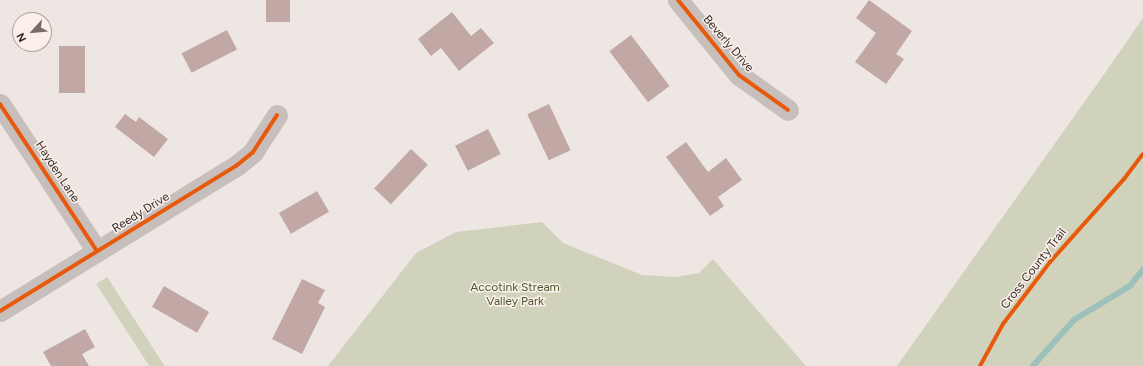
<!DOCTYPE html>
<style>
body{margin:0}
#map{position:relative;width:1143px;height:366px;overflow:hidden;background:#ede6e2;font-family:Figtree,sans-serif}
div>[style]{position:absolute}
.green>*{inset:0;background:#d1d2bc;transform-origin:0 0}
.stream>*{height:5.5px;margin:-2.75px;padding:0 2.75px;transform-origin:2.75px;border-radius:2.75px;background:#9ec0bb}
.building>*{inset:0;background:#c1a8a4;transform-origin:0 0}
.street>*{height:21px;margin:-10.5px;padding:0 10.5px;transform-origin:10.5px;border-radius:10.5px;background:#c6bfbb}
.cycleway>*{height:4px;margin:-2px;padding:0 2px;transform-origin:2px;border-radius:2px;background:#e8590c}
span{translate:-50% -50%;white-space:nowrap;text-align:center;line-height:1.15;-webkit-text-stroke:3px #faf0e9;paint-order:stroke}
.street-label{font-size:12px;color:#372b29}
.park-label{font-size:12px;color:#4c552d}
.north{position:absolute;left:12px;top:12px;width:40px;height:40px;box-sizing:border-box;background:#faf0e9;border:1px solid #aca19c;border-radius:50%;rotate:243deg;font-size:11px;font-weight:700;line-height:16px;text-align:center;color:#372b29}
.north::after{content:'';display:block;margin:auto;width:14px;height:18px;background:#776c6a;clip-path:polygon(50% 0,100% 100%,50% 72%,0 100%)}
</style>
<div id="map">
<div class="green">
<div style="clip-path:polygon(1143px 18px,1143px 366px,897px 366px,1107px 70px)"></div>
<div style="clip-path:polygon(542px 222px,563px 243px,642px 275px,676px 277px,699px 273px,713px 259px,806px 366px,328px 366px,416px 253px,456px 232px)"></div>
<div style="left:107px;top:277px;width:106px;height:13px;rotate:57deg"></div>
</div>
<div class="stream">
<div style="left:1033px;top:366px;width:62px;rotate:-48.3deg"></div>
<div style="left:1074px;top:320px;width:66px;rotate:-31.3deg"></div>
<div style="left:1130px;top:286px;width:21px;rotate:-51deg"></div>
</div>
<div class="building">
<div style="left:266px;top:0;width:24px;height:22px"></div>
<div style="clip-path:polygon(869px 0,912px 31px,896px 54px,904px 59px,886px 84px,855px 62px,876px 33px,856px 18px)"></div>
<div style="clip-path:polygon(452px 12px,471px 36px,481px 28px,494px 43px,459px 71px,441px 48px,431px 56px,418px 39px)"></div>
<div style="left:227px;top:30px;width:22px;height:51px;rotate:63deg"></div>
<div style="left:631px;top:35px;width:64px;height:27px;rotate:53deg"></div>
<div style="left:59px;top:46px;width:26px;height:47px"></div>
<div style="left:549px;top:104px;width:51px;height:24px;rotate:65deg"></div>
<div style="clip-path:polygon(125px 114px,136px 122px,139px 117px,168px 139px,154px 157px,115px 127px)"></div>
<div style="left:488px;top:129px;width:28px;height:37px;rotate:63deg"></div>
<div style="clip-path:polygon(686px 142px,708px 172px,726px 158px,742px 180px,718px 197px,724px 206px,710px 216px,666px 157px)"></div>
<div style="left:411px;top:149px;width:23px;height:54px;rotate:43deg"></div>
<div style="left:317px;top:191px;width:24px;height:44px;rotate:60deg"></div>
<div style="clip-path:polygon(302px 279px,325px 290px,318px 303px,325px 307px,302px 354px,272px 339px)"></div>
<div style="left:164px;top:286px;width:52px;height:24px;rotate:30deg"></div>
<div style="clip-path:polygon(85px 329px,95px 347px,82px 354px,89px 366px,51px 366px,43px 352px)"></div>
</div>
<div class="street">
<div style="left:678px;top:0;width:97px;rotate:50.9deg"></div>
<div style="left:739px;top:75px;width:60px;rotate:35.5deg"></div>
<div style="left:0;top:104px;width:176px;rotate:56.6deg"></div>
<div style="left:0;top:311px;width:277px;rotate:-31.6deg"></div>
<div style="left:236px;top:166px;width:22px;rotate:-39deg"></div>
<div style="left:253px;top:152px;width:44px;rotate:-57deg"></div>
</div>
<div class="cycleway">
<div style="left:678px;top:0;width:97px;rotate:50.9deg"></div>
<div style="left:739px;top:75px;width:60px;rotate:35.5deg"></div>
<div style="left:0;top:104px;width:176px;rotate:56.6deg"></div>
<div style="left:0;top:311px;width:277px;rotate:-31.6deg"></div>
<div style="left:236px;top:166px;width:22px;rotate:-39deg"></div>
<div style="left:253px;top:152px;width:44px;rotate:-57deg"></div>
<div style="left:980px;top:366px;width:48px;rotate:-61.3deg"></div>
<div style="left:1003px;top:324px;width:78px;rotate:-52.8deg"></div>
<div style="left:1050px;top:262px;width:111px;rotate:-48.3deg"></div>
<div style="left:1124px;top:179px;width:31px;rotate:-53deg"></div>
</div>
<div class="street-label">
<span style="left:728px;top:44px;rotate:49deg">Beverly Drive</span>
<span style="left:57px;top:172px;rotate:57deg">Hayden Lane</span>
<span style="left:141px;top:213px;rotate:-32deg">Reedy Drive</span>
<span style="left:1034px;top:269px;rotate:-52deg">Cross County Trail</span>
</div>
<div class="park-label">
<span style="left:515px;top:295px">Accotink Stream<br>Valley Park</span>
</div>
<div class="north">N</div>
</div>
